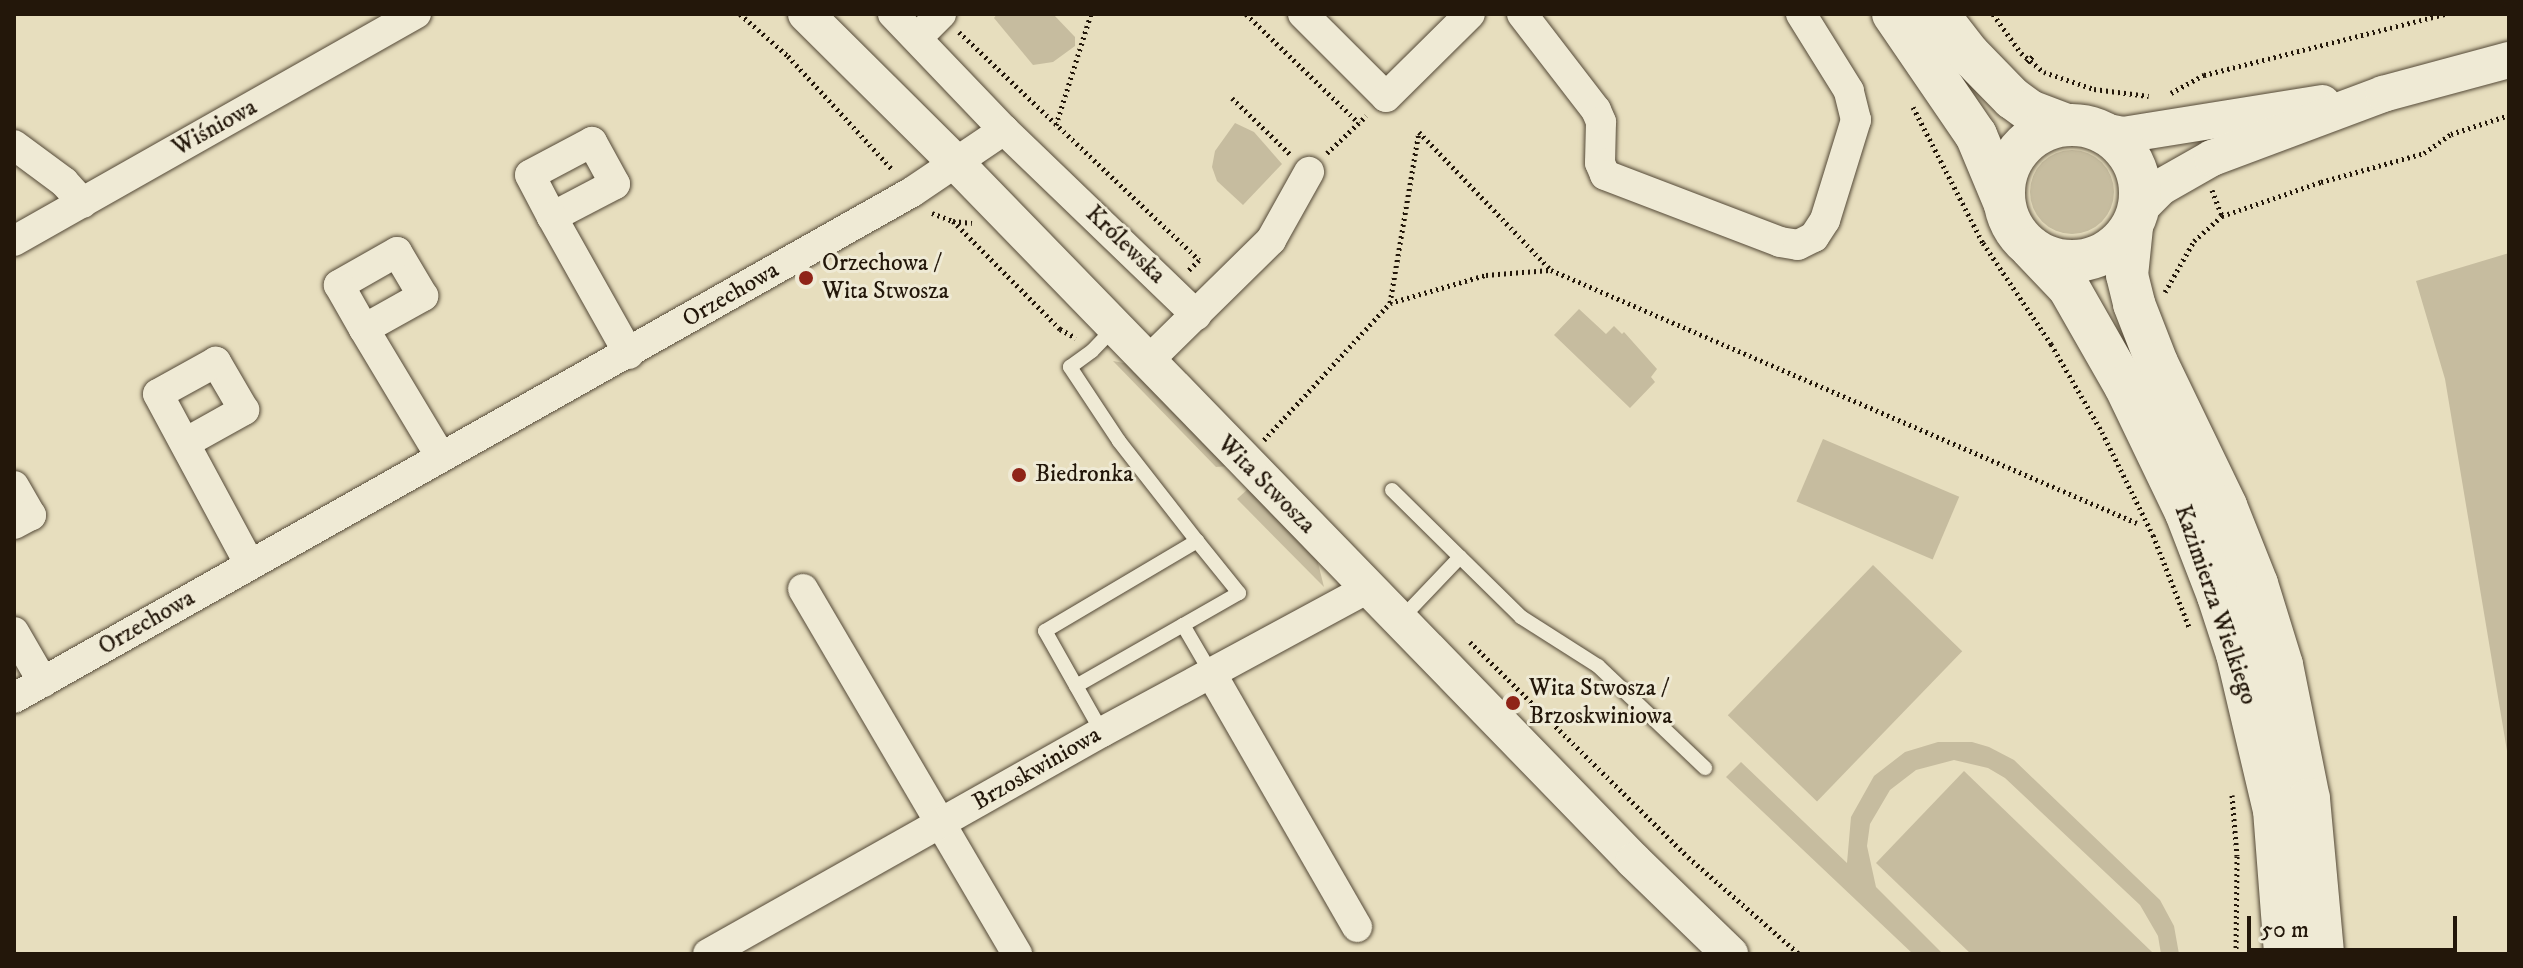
<!DOCTYPE html>
<meta charset="utf-8">
<style>
body{margin:0}
#map{position:relative;width:2523px;height:968px;overflow:hidden;background:#e7debe;font-family:"IM FELL DW Pica",serif}
div>[style]{position:absolute}
.green>*{inset:0;background:#c6bc9f;transform-origin:0 0}
.round{border-radius:50%}
.path>*{height:5px;margin-top:-2.5px;transform-origin:0;background:repeating-linear-gradient(90deg,#23170a 0 2px,transparent 0 6px)}
.roads{filter:drop-shadow(0 0 2px #544937) drop-shadow(0 0 2px #544937)}
.service>*{height:14px;margin:-7px;padding:0 7px;transform-origin:7px;border-radius:7px;background:#efead5}
.minor>*{height:30px;margin:-15px;padding:0 15px;transform-origin:15px;border-radius:15px;background:#efead5}
.tertiary>*{height:36px;margin:-18px;padding:0 18px;transform-origin:18px;border-radius:18px;background:#efead5}
.secondary>*{height:42px;margin:-21px;padding:0 21px;transform-origin:21px;border-radius:21px;background:#efead5}
.secondary>.ring{margin:-21px;padding:0;box-sizing:content-box;background:none;border:42px solid #efead5;border-radius:50%}
.dots>*{width:22px;height:22px;translate:-50% -50%;box-sizing:border-box;border:4px solid #efead5;border-radius:50%}
span{translate:-50% -50%;white-space:nowrap;text-align:center;line-height:1.15;-webkit-text-stroke:6px #efead5;paint-order:stroke}
.street-label{font-size:24px;color:#23170a}
.poi-label{font-size:24px;color:#23170a}
.left{translate:0 -50%;text-align:left}
.frame{position:absolute;inset:0;border:16px solid #23170a;pointer-events:none}
.scale{position:absolute;left:2247px;top:916px;width:210px;height:36px;box-sizing:border-box;border:4px solid #23170a;border-top:0;padding-left:10px;font-size:24px;line-height:28px;white-space:nowrap;color:#23170a;-webkit-text-stroke:6px #efead5;paint-order:stroke}
</style>
<div id="map">
<div class="green">
<div style="clip-path:polygon(997px 14px,1053px 14px,1075px 37px,1075px 46px,1053px 62px,1033px 65px,994px 18px)"></div>
<div style="clip-path:polygon(1235px 123px,1254px 132px,1282px 164px,1243px 205px,1217px 181px,1212px 167px,1215px 151px)"></div>
<div class="round" style="left:2030px;top:150px;width:84px;height:84px"></div>
<div style="clip-path:polygon(2509px 253px,2509px 763px,2445px 379px,2416px 281px)"></div>
<div style="clip-path:polygon(1579px 309px,1606px 334px,1614px 326px,1622px 334px,1624px 332px,1657px 369px,1651px 377px,1655px 382px,1630px 408px,1554px 335px)"></div>
<div style="clip-path:polygon(1113px 361px,1129px 364px,1229px 466px,1216px 467px)"></div>
<div style="left:1823px;top:439px;width:148px;height:68px;rotate:23deg"></div>
<div style="clip-path:polygon(1249px 488px,1317px 559px,1324px 587px,1237px 499px)"></div>
<div style="left:1873px;top:565px;width:124px;height:209px;rotate:44deg"></div>
<div style="clip-path:polygon(1938px 742px,1972px 742px,1989px 747px,2014px 760px,2160px 900px,2174px 926px,2179px 954px,2161px 954px,2158px 936px,2140px 905px,2005px 778px,1988px 768px,1954px 760px,1916px 770px,1890px 790px,1870px 824px,1867px 846px,1876px 887px,1943px 954px,1913px 954px,1726px 777px,1741px 762px,1847px 863px,1851px 817px,1874px 776px,1905px 752px)"></div>
<div style="clip-path:polygon(1964px 771px,2152px 952px,2150px 954px,1971px 954px,1876px 863px)"></div>
</div>
<div class="path">
<div style="left:740px;top:14px;width:64px;rotate:41.2deg"></div>
<div style="left:788px;top:56px;width:155px;rotate:47.4deg"></div>
<div style="left:1246px;top:14px;width:157px;rotate:44deg"></div>
<div style="left:1993px;top:14px;width:48px;rotate:54.3deg"></div>
<div style="left:2021px;top:53px;width:30px;rotate:40deg"></div>
<div style="left:2044px;top:72px;width:53px;rotate:18.8deg"></div>
<div style="left:2094px;top:89px;width:55px;rotate:7.3deg"></div>
<div style="left:959px;top:32px;width:331px;rotate:43.5deg"></div>
<div style="left:1199px;top:260px;width:16px;rotate:135deg"></div>
<div style="left:2027px;top:62px;width:11px;rotate:-45deg"></div>
<div style="left:2171px;top:93px;width:38px;rotate:-29deg"></div>
<div style="left:2204px;top:75px;width:249px;rotate:-14.2deg"></div>
<div style="left:1232px;top:98px;width:82px;rotate:44deg"></div>
<div style="left:1913px;top:107px;width:153px;rotate:62.8deg"></div>
<div style="left:1983px;top:243px;width:122px;rotate:56deg"></div>
<div style="left:2051px;top:344px;width:102px;rotate:59.9deg"></div>
<div style="left:2102px;top:432px;width:115px;rotate:63.7deg"></div>
<div style="left:2153px;top:535px;width:99px;rotate:68.6deg"></div>
<div style="left:1056px;top:125px;width:116px;rotate:-72.5deg"></div>
<div style="left:1419px;top:132px;width:191px;rotate:46.3deg"></div>
<div style="left:1551px;top:270px;width:638px;rotate:23.35deg"></div>
<div style="left:1327px;top:153px;width:54px;rotate:-43.5deg"></div>
<div style="left:2212px;top:190px;width:28px;rotate:69deg"></div>
<div style="left:932px;top:213px;width:22px;rotate:21deg"></div>
<div style="left:953px;top:221px;width:19px;rotate:6deg"></div>
<div style="left:953px;top:221px;width:152px;rotate:45.3deg"></div>
<div style="left:1060px;top:329px;width:18px;rotate:29deg"></div>
<div style="left:2165px;top:292px;width:59px;rotate:-60.4deg"></div>
<div style="left:2194px;top:241px;width:38px;rotate:-42deg"></div>
<div style="left:2222px;top:216px;width:105px;rotate:-19deg"></div>
<div style="left:2321px;top:182px;width:107px;rotate:-15.7deg"></div>
<div style="left:2424px;top:153px;width:33px;rotate:-35deg"></div>
<div style="left:2451px;top:134px;width:61px;rotate:-18.1deg"></div>
<div style="left:1390px;top:303px;width:173px;rotate:-80.4deg"></div>
<div style="left:1264px;top:440px;width:186px;rotate:-47.4deg"></div>
<div style="left:1390px;top:303px;width:100px;rotate:-16.3deg"></div>
<div style="left:1486px;top:275px;width:64px;rotate:-4.5deg"></div>
<div style="left:1470px;top:642px;width:306px;rotate:44.6deg"></div>
<div style="left:1688px;top:857px;width:147px;rotate:41.1deg"></div>
<div style="left:2232px;top:795px;width:61px;rotate:85.3deg"></div>
<div style="left:2237px;top:856px;width:98px;rotate:90.6deg"></div>
</div>
<div class="roads">
<div class="service">
<div style="left:1392px;top:490px;width:95px;rotate:44.6deg"></div>
<div style="left:1197px;top:541px;width:67px;rotate:51.1deg"></div>
<div style="left:1239px;top:593px;width:64px;rotate:150.3deg"></div>
<div style="left:1183px;top:625px;width:56px;rotate:59.7deg"></div>
<div style="left:1400px;top:620px;width:87px;rotate:-46.4deg"></div>
<div style="left:1460px;top:557px;width:86px;rotate:44.5deg"></div>
<div style="left:1521px;top:617px;width:91px;rotate:32.5deg"></div>
<div style="left:1598px;top:666px;width:148px;rotate:43.6deg"></div>
<div style="left:1076px;top:686px;width:123px;rotate:-29.7deg"></div>
<div style="left:1102px;top:732px;width:116px;rotate:-119.4deg"></div>
<div style="left:1045px;top:631px;width:177px;rotate:-30.6deg"></div>
<div style="left:1197px;top:541px;width:127px;rotate:-128deg"></div>
<div style="left:1119px;top:441px;width:89px;rotate:-123.5deg"></div>
<div style="left:1070px;top:367px;width:27px;rotate:-36deg"></div>
<div style="left:1092px;top:351px;width:30px;rotate:-46deg"></div>
</div>
<div class="minor">
<div style="left:893px;top:14px;width:161px;rotate:46.3deg"></div>
<div style="left:1004px;top:130px;width:267px;rotate:43.9deg"></div>
<div style="left:1303px;top:14px;width:117px;rotate:45deg"></div>
<div style="left:1386px;top:97px;width:118px;rotate:-44.7deg"></div>
<div style="left:1522px;top:14px;width:121px;rotate:52.4deg"></div>
<div style="left:1596px;top:110px;width:13px;rotate:67deg"></div>
<div style="left:1601px;top:122px;width:41px;rotate:91.4deg"></div>
<div style="left:1600px;top:163px;width:13px;rotate:67deg"></div>
<div style="left:1605px;top:175px;width:187px;rotate:20.9deg"></div>
<div style="left:1780px;top:242px;width:18px;rotate:9deg"></div>
<div style="left:1798px;top:245px;width:18px;rotate:-27deg"></div>
<div style="left:1814px;top:237px;width:20px;rotate:-57deg"></div>
<div style="left:1825px;top:220px;width:105px;rotate:-72.8deg"></div>
<div style="left:1856px;top:120px;width:30px;rotate:-104deg"></div>
<div style="left:1849px;top:91px;width:91px;rotate:-121.9deg"></div>
<div style="left:917px;top:38px;width:34px;rotate:-45deg"></div>
<div style="left:14px;top:145px;width:62px;rotate:36.5deg"></div>
<div style="left:64px;top:182px;width:28px;rotate:48deg"></div>
<div style="left:552px;top:217px;width:71px;rotate:-27.6deg"></div>
<div style="left:615px;top:184px;width:48px;rotate:-118.7deg"></div>
<div style="left:592px;top:142px;width:70px;rotate:152deg"></div>
<div style="left:530px;top:175px;width:47px;rotate:62.4deg"></div>
<div style="left:552px;top:217px;width:157px;rotate:60.7deg"></div>
<div style="left:14px;top:241px;width:462px;rotate:-29.5deg"></div>
<div style="left:364px;top:329px;width:68px;rotate:-29.2deg"></div>
<div style="left:423px;top:296px;width:51px;rotate:-120.6deg"></div>
<div style="left:397px;top:252px;width:67px;rotate:150.4deg"></div>
<div style="left:339px;top:285px;width:51px;rotate:60.4deg"></div>
<div style="left:364px;top:329px;width:149px;rotate:59deg"></div>
<div style="left:1147px;top:362px;width:174px;rotate:-44.5deg"></div>
<div style="left:1271px;top:240px;width:78px;rotate:-60.8deg"></div>
<div style="left:185px;top:443px;width:68px;rotate:-29.2deg"></div>
<div style="left:244px;top:410px;width:56px;rotate:-120.3deg"></div>
<div style="left:216px;top:362px;width:66px;rotate:151.1deg"></div>
<div style="left:158px;top:394px;width:194px;rotate:61.7deg"></div>
<div style="left:14px;top:486px;width:34px;rotate:60deg"></div>
<div style="left:31px;top:515px;width:19px;rotate:152deg"></div>
<div style="left:803px;top:589px;width:423px;rotate:59.6deg"></div>
<div style="left:14px;top:632px;width:58px;rotate:59.9deg"></div>
<div style="left:1211px;top:673px;width:293px;rotate:60.1deg"></div>
<div style="left:14px;top:698px;width:1031px;rotate:-29.4deg"></div>
<div style="left:912px;top:192px;width:111px;rotate:-34deg"></div>
<div style="left:708px;top:954px;width:452px;rotate:-29.4deg"></div>
<div style="left:1102px;top:732px;width:302px;rotate:-28.4deg"></div>
</div>
<div class="tertiary">
<div style="left:806px;top:14px;width:213px;rotate:44.8deg"></div>
<div style="left:957px;top:164px;width:972px;rotate:45.83deg"></div>
<div style="left:1634px;top:861px;width:134px;rotate:44.1deg"></div>
<div style="left:2099px;top:130px;width:25px;rotate:12deg"></div>
<div style="left:2123px;top:135px;width:202px;rotate:-9.1deg"></div>
<div style="left:2139px;top:209px;width:31px;rotate:-45deg"></div>
<div style="left:2161px;top:187px;width:59px;rotate:-29.6deg"></div>
<div style="left:2212px;top:158px;width:183px;rotate:-20.5deg"></div>
<div style="left:2383px;top:94px;width:131px;rotate:-15.1deg"></div>
</div>
<div class="secondary">
<div style="left:1893px;top:14px;width:147px;rotate:55.6deg"></div>
<div style="left:1976px;top:135px;width:73px;rotate:67.3deg"></div>
<div style="left:1938px;top:14px;width:51px;rotate:52.2deg"></div>
<div style="left:1969px;top:54px;width:62px;rotate:45.7deg"></div>
<div style="left:2012px;top:98px;width:22px;rotate:36deg"></div>
<div style="left:2030px;top:111px;width:36px;rotate:21deg"></div>
<div class="ring" style="left:2004px;top:125px;width:94px;height:94px"></div>
<div style="left:2132px;top:227px;width:48px;rotate:95.9deg"></div>
<div style="left:2127px;top:275px;width:30px;rotate:76deg"></div>
<div style="left:2134px;top:304px;width:63px;rotate:68.7deg"></div>
<div style="left:2157px;top:363px;width:159px;rotate:64.2deg"></div>
<div style="left:2226px;top:506px;width:84px;rotate:68.3deg"></div>
<div style="left:2257px;top:584px;width:85px;rotate:72.8deg"></div>
<div style="left:2282px;top:665px;width:137px;rotate:78.6deg"></div>
<div style="left:2309px;top:799px;width:156px;rotate:84.8deg"></div>
<div style="left:2031px;top:248px;width:55px;rotate:46.5deg"></div>
<div style="left:2069px;top:288px;width:113px;rotate:60.3deg"></div>
<div style="left:2125px;top:386px;width:141px;rotate:64.3deg"></div>
<div style="left:2186px;top:513px;width:89px;rotate:68.9deg"></div>
<div style="left:2218px;top:596px;width:61px;rotate:71.9deg"></div>
<div style="left:2237px;top:654px;width:160px;rotate:76.7deg"></div>
<div style="left:2274px;top:810px;width:144px;rotate:85.6deg"></div>
</div>
</div>
<div class="dots">
<div style="left:806px;top:278px;background:#8f2418"></div>
<div style="left:1019px;top:475px;background:#8f2418"></div>
<div style="left:1513px;top:703px;background:#8f2418"></div>
</div>
<div class="street-label">
<span style="left:215px;top:128px;rotate:-29deg">Wiśniowa</span>
<span style="left:1125px;top:245px;rotate:44deg">Królewska</span>
<span style="left:731px;top:295px;rotate:-30deg">Orzechowa</span>
<span style="left:1266px;top:485px;rotate:45deg">Wita Stwosza</span>
<span style="left:2215px;top:605px;rotate:71deg">Kazimierza Wielkiego</span>
<span style="left:147px;top:623px;rotate:-30deg">Orzechowa</span>
<span style="left:1037px;top:769px;rotate:-30deg">Brzoskwiniowa</span>
</div>
<div class="poi-label">
<span class="left" style="left:822px;top:278px">Orzechowa /<br>Wita Stwosza</span>
<span class="left" style="left:1035px;top:475px">Biedronka</span>
<span class="left" style="left:1529px;top:703px">Wita Stwosza /<br>Brzoskwiniowa</span>
</div>
<div class="frame"></div>
<div class="scale">50 m</div>
</div>
